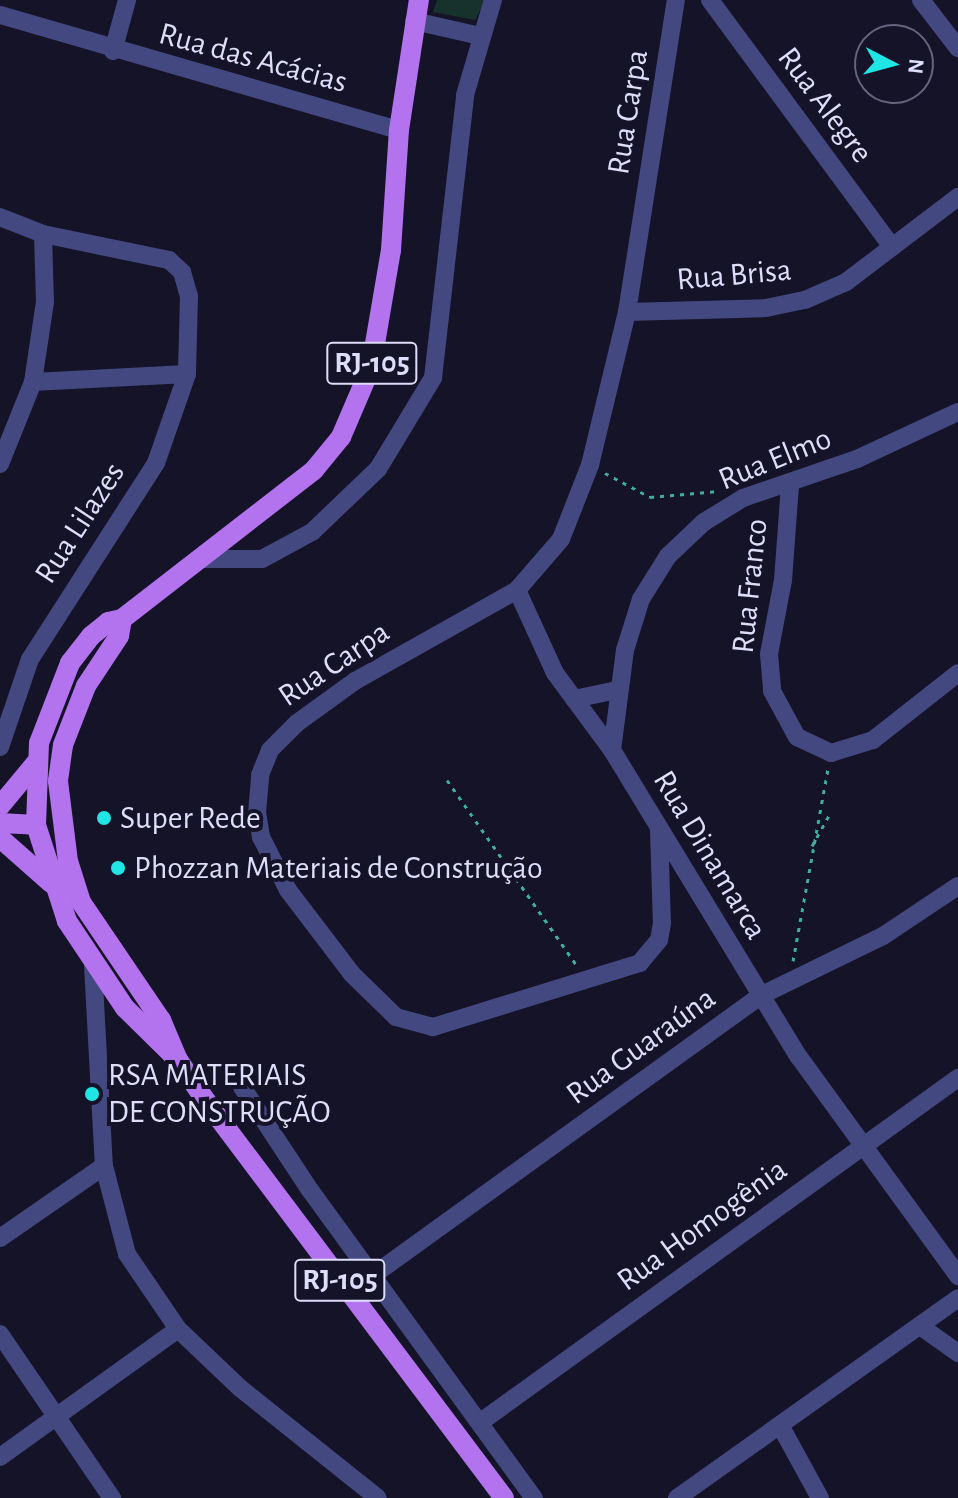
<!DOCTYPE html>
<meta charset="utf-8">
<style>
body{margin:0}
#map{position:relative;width:958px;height:1498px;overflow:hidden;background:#151328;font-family:"Alegreya Sans",sans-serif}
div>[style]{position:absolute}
.green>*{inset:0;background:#17312d}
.path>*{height:3px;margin-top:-1.5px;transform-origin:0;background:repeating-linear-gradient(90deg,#3fae9c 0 4px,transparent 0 10px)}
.minor>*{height:18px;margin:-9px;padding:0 9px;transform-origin:9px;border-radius:9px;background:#444881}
.major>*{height:20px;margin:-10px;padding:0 10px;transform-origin:10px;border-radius:10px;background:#b372ee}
.dots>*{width:22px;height:22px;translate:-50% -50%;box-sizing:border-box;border:4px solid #151328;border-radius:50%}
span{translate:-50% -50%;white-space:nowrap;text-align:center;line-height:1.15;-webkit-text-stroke:8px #151328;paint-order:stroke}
.shield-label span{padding:2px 6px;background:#151328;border:2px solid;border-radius:6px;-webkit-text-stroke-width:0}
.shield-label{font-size:30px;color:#dedefb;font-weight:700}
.street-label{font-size:32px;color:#dedefb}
.poi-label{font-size:32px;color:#dedefb}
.left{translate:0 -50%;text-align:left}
.north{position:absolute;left:854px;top:24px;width:80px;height:80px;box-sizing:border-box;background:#151328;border:2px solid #65647c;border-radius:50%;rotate:96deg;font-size:22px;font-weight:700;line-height:32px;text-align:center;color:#dedefb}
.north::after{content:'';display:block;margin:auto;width:28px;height:36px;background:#20e5e5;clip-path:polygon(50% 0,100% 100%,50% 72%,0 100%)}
</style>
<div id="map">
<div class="green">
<div style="clip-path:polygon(437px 0,486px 0,475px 20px,433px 12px)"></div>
</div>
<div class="path">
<div style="left:605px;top:473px;width:51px;rotate:28.1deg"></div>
<div style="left:650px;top:497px;width:69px;rotate:-5deg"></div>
<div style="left:447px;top:780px;width:225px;rotate:55deg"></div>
<div style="left:812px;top:846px;width:37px;rotate:-61deg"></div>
<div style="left:793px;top:961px;width:196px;rotate:-79.7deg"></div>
</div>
<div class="minor">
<div style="left:710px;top:0;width:307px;rotate:53.6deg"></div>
<div style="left:921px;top:0;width:61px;rotate:52.4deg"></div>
<div style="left:0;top:15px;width:415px;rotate:16.1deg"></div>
<div style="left:414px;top:21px;width:68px;rotate:12.8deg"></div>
<div style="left:113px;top:51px;width:53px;rotate:-74.6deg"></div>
<div style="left:0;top:217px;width:46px;rotate:21.6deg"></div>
<div style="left:43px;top:234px;width:129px;rotate:11.7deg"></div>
<div style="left:169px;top:260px;width:18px;rotate:43deg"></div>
<div style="left:182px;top:272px;width:25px;rotate:74deg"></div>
<div style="left:189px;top:296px;width:78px;rotate:91.5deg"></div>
<div style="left:187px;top:374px;width:94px;rotate:109.2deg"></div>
<div style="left:156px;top:463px;width:233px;rotate:122.7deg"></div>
<div style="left:30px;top:659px;width:93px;rotate:108.8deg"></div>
<div style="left:627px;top:312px;width:139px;rotate:-1.6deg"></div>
<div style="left:766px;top:308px;width:40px;rotate:-12deg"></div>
<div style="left:805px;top:300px;width:45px;rotate:-23.7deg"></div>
<div style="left:846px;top:282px;width:141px;rotate:-37.2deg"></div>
<div style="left:33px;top:382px;width:154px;rotate:-3deg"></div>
<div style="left:0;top:464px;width:88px;rotate:-68.1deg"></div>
<div style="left:33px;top:382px;width:81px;rotate:-81.5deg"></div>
<div style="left:45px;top:302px;width:68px;rotate:-91.7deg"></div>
<div style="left:790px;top:485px;width:95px;rotate:94.2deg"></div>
<div style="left:783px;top:580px;width:75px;rotate:100.7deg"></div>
<div style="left:769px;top:654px;width:37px;rotate:85deg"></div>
<div style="left:772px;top:691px;width:52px;rotate:61.5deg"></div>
<div style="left:797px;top:737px;width:38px;rotate:25deg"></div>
<div style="left:831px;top:753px;width:44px;rotate:-17.2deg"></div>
<div style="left:873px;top:740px;width:108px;rotate:-38.2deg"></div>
<div style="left:201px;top:559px;width:61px"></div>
<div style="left:262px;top:559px;width:57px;rotate:-28.4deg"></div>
<div style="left:312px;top:532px;width:91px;rotate:-43.7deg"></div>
<div style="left:378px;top:469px;width:106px;rotate:-58.9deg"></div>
<div style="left:433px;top:378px;width:285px;rotate:-83.5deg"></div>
<div style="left:465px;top:95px;width:99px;rotate:-73.6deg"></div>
<div style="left:517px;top:590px;width:91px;rotate:65.4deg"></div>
<div style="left:555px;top:673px;width:96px;rotate:53.5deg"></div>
<div style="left:612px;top:750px;width:359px;rotate:58.7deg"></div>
<div style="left:799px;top:1057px;width:271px;rotate:54deg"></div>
<div style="left:574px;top:699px;width:44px;rotate:-11.8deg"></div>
<div style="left:612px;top:750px;width:101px;rotate:-82.6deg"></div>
<div style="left:625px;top:650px;width:53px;rotate:-72.6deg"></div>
<div style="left:641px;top:599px;width:51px;rotate:-57.9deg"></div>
<div style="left:668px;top:556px;width:50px;rotate:-43.4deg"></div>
<div style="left:704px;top:522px;width:46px;rotate:-31.6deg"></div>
<div style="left:743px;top:498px;width:120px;rotate:-18.9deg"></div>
<div style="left:857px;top:459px;width:111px;rotate:-25deg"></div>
<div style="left:659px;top:830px;width:93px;rotate:88.2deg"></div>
<div style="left:662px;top:923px;width:17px;rotate:100deg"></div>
<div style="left:659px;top:940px;width:30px;rotate:130deg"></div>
<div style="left:640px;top:963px;width:217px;rotate:162.8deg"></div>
<div style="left:433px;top:1027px;width:38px;rotate:-165deg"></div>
<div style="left:396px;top:1017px;width:62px;rotate:-135.7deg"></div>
<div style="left:352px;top:974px;width:106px;rotate:-127.3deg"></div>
<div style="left:288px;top:890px;width:59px;rotate:-117deg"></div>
<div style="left:261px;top:837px;width:24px;rotate:-99deg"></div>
<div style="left:257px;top:813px;width:38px;rotate:-85deg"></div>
<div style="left:260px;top:775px;width:27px;rotate:-68deg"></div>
<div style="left:270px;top:750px;width:38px;rotate:-45deg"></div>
<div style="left:297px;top:723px;width:72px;rotate:-35.9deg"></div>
<div style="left:355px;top:681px;width:186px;rotate:-29.3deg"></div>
<div style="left:517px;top:590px;width:67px;rotate:-49.2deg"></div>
<div style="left:561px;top:539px;width:79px;rotate:-68.6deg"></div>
<div style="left:590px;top:465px;width:157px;rotate:-76.4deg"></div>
<div style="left:627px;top:312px;width:316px;rotate:-81.1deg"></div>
<div style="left:93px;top:965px;width:201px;rotate:86.9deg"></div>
<div style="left:104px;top:1166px;width:91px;rotate:75.4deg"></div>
<div style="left:127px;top:1254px;width:91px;rotate:55.8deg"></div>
<div style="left:178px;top:1329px;width:86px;rotate:43.6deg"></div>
<div style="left:240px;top:1388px;width:176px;rotate:38.6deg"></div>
<div style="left:242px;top:1087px;width:123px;rotate:56.6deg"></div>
<div style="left:310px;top:1190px;width:381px;rotate:54deg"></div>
<div style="left:0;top:1238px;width:126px;rotate:-34.7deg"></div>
<div style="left:372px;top:1276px;width:478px;rotate:-35.8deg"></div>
<div style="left:760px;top:996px;width:137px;rotate:-26deg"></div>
<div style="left:883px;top:936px;width:90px;rotate:-33.7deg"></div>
<div style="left:920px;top:1326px;width:47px;rotate:35.4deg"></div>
<div style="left:0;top:1334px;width:199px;rotate:55.7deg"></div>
<div style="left:482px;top:1421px;width:587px;rotate:-35.78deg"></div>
<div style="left:780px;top:1425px;width:83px;rotate:61.3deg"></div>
<div style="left:0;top:1457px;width:219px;rotate:-35.7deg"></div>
<div style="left:677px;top:1498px;width:345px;rotate:-35.4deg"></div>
</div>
<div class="major">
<div style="left:122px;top:619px;width:17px;rotate:100deg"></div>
<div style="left:119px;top:636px;width:60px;rotate:123.4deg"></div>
<div style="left:86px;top:686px;width:63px;rotate:111.3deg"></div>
<div style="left:63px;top:745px;width:36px;rotate:98deg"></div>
<div style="left:58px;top:781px;width:81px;rotate:82.9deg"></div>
<div style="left:68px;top:861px;width:43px;rotate:72.4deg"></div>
<div style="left:81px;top:902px;width:143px;rotate:55.9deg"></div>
<div style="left:161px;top:1020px;width:43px;rotate:67deg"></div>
<div style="left:178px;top:1060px;width:50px;rotate:55.7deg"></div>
<div style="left:206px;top:1101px;width:496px;rotate:53.1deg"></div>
<div style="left:0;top:806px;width:55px;rotate:-50.2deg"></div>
<div style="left:0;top:823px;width:36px;rotate:3deg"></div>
<div style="left:0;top:838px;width:68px;rotate:41.4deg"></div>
<div style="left:178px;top:1060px;width:74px;rotate:-135.5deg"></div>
<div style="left:125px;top:1008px;width:105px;rotate:-123.7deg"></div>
<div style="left:67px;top:921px;width:101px;rotate:-107.9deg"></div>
<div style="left:36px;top:825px;width:82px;rotate:-87.9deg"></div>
<div style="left:39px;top:743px;width:86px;rotate:-68.8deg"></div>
<div style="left:70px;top:663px;width:34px;rotate:-52deg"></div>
<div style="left:91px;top:636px;width:22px;rotate:-39deg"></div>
<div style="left:108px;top:622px;width:14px;rotate:-12deg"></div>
<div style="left:122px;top:619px;width:243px;rotate:-37.8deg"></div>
<div style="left:314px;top:470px;width:43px;rotate:-50.7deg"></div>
<div style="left:341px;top:437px;width:76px;rotate:-66.8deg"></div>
<div style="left:371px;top:367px;width:119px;rotate:-80.3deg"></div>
<div style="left:391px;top:250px;width:120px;rotate:-86.2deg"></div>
<div style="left:399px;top:130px;width:132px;rotate:-81.3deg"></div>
</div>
<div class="dots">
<div style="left:104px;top:818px;background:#20e5e5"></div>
<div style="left:118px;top:868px;background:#20e5e5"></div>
<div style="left:92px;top:1094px;background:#20e5e5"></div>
</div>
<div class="shield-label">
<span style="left:372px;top:363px">RJ-105</span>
<span style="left:340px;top:1280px">RJ-105</span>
</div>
<div class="street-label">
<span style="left:253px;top:58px;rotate:15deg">Rua das Acácias</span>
<span style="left:825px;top:105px;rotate:53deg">Rua Alegre</span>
<span style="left:628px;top:112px;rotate:-81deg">Rua Carpa</span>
<span style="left:734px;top:275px;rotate:-5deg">Rua Brisa</span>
<span style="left:775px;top:459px;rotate:-22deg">Rua Elmo</span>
<span style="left:80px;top:523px;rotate:-57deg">Rua Lilazes</span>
<span style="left:750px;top:586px;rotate:-84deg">Rua Franco</span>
<span style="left:334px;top:664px;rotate:-34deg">Rua Carpa</span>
<span style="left:710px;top:855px;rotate:59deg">Rua Dinamarca</span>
<span style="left:641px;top:1046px;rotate:-36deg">Rua Guaraúna</span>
<span style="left:702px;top:1225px;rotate:-36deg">Rua Homogênia</span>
</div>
<div class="poi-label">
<span class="left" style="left:120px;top:818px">Super Rede</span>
<span class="left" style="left:134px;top:868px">Phozzan Materiais de Construção</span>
<span class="left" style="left:108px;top:1094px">RSA MATERIAIS<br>DE CONSTRUÇÃO</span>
</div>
<div class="north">N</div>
</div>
